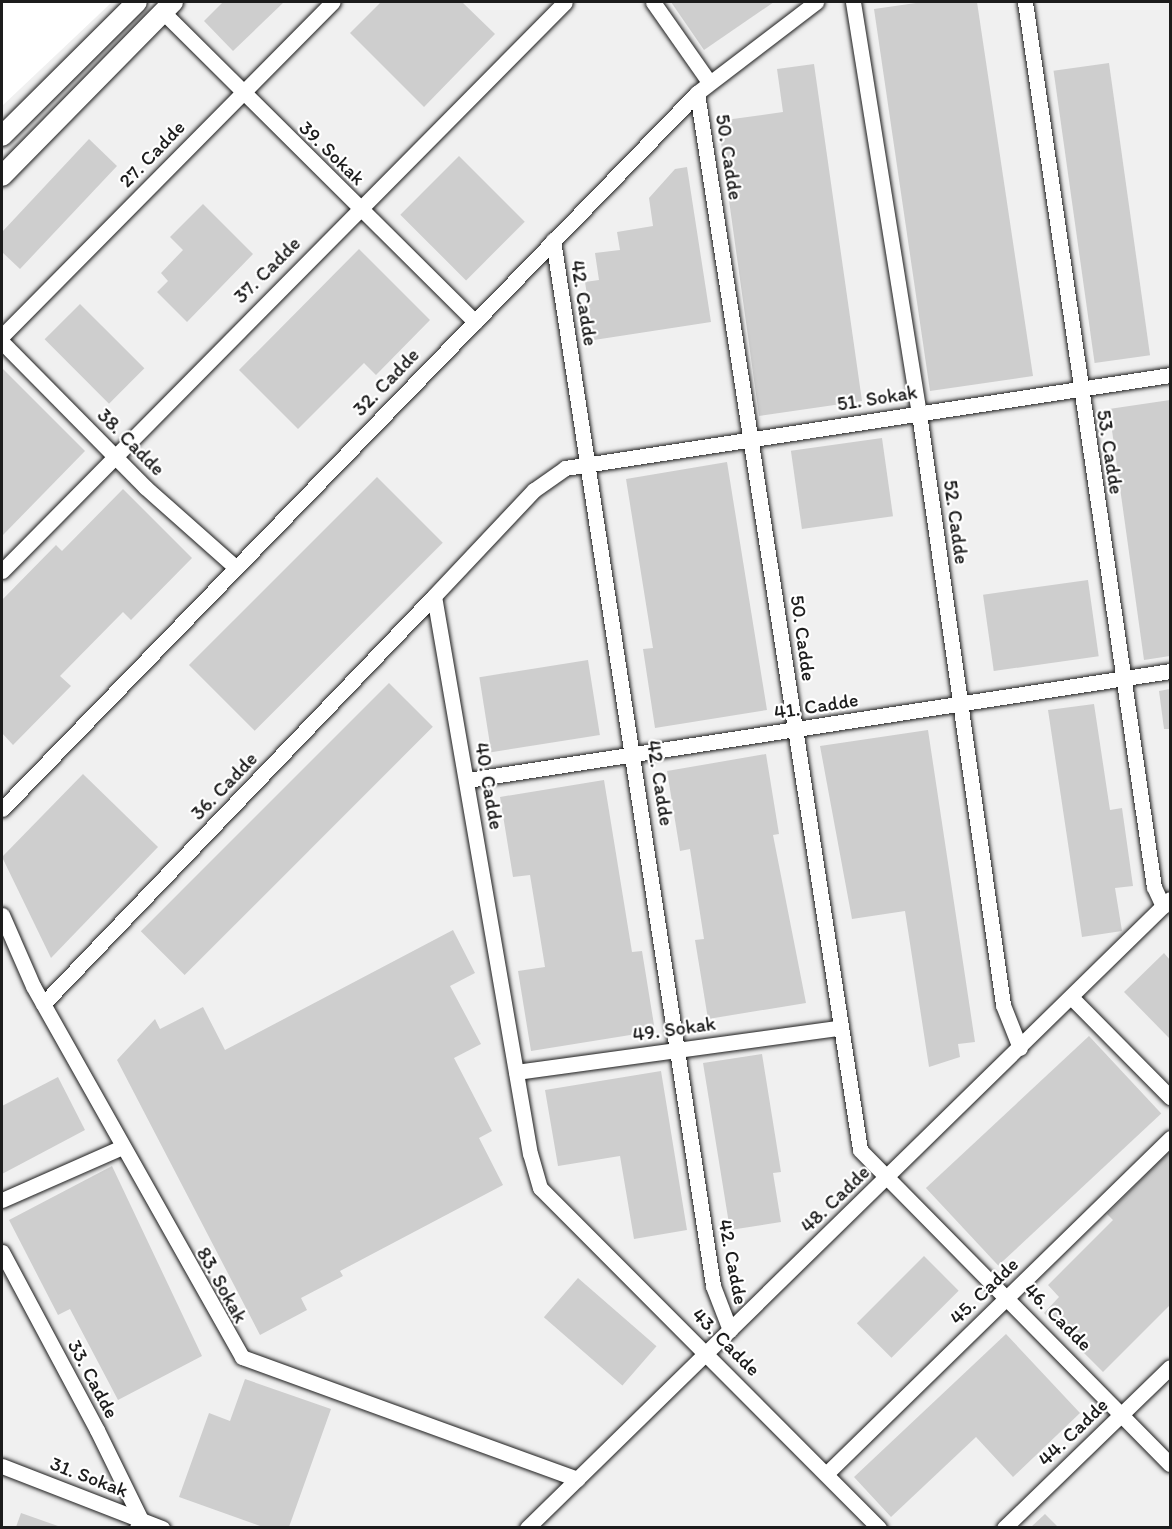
<!DOCTYPE html>
<style>
body{margin:0}
#map{position:relative;width:1172px;height:1529px;overflow:hidden;background:#fff;font-family:Itim,sans-serif}
div>[style]{position:absolute}
.built>*{inset:0;background:#f0f0f0}
.building>*{inset:0;background:#cecece;transform-origin:0 0}
.roads{filter:drop-shadow(0 0 2px #1c1c1c) drop-shadow(0 0 2px #1c1c1c)}
.minor>*{height:15px;margin:-7.5px;padding:0 7.5px;transform-origin:7.5px;border-radius:7.5px;background:#fff}
.major>*{height:20px;margin:-10px;padding:0 10px;transform-origin:10px;border-radius:10px;background:#fff}
span{translate:-50% -50%;white-space:nowrap;text-align:center;line-height:1.15;-webkit-text-stroke:4.5px #fff;paint-order:stroke}
.street-label{font-size:20px;color:#1c1c1c}
.frame{position:absolute;inset:0;border:3px solid #1c1c1c;pointer-events:none}
</style>
<div id="map">
<div class="built">
<div style="clip-path:polygon(112px 2px,1170px 2px,1170px 1527px,2px 1528px,2px 106px)"></div>
</div>
<div class="building">
<div style="clip-path:polygon(223px 2px,284px 2px,233px 51px,204px 21px)"></div>
<div style="clip-path:polygon(381px 2px,462px 2px,495px 34px,424px 107px,350px 33px)"></div>
<div style="clip-path:polygon(671px 2px,774px 2px,704px 50px)"></div>
<div style="clip-path:polygon(923px 2px,977px 2px,1033px 376px,930px 391px,874px 9px)"></div>
<div style="left:1109px;top:63px;width:295px;height:56px;rotate:82deg"></div>
<div style="clip-path:polygon(814px 64px,862px 401px,759px 416px,718px 121px,783px 112px,777px 69px)"></div>
<div style="clip-path:polygon(89px 139px,117px 166px,20px 269px,2px 252px,2px 232px)"></div>
<div style="left:459px;top:156px;width:93px;height:83px;rotate:45deg"></div>
<div style="clip-path:polygon(687px 167px,711px 322px,594px 340px,585px 282px,599px 280px,595px 253px,620px 250px,617px 232px,653px 226px,649px 198px,675px 169px)"></div>
<div style="clip-path:polygon(203px 204px,253px 254px,187px 322px,157px 292px,168px 281px,161px 273px,183px 250px,170px 237px)"></div>
<div style="clip-path:polygon(359px 249px,430px 320px,376px 375px,364px 363px,298px 429px,239px 370px)"></div>
<div style="left:80px;top:304px;width:91px;height:50px;rotate:45deg"></div>
<div style="clip-path:polygon(2px 368px,85px 451px,2px 536px)"></div>
<div style="clip-path:polygon(1170px 400px,1170px 656px,1144px 660px,1109px 409px)"></div>
<div style="left:882px;top:438px;width:79px;height:92px;rotate:82deg"></div>
<div style="clip-path:polygon(727px 462px,767px 710px,655px 728px,643px 649px,653px 648px,626px 479px)"></div>
<div style="left:377px;top:477px;width:93px;height:266px;rotate:45deg"></div>
<div style="clip-path:polygon(123px 489px,192px 558px,131px 620px,123px 612px,60px 676px,71px 686px,13px 745px,2px 733px,2px 600px,56px 545px,62px 551px)"></div>
<div style="left:1088px;top:580px;width:77px;height:106px;rotate:82deg"></div>
<div style="left:588px;top:660px;width:76px;height:110px;rotate:81deg"></div>
<div style="left:389px;top:683px;width:62px;height:351px;rotate:45deg"></div>
<div style="clip-path:polygon(1170px 689px,1170px 729px,1164px 729px,1159px 691px)"></div>
<div style="clip-path:polygon(1094px 704px,1110px 810px,1122px 808px,1133px 886px,1115px 888px,1122px 931px,1082px 937px,1048px 710px)"></div>
<div style="clip-path:polygon(928px 730px,975px 1042px,958px 1044px,960px 1057px,929px 1067px,905px 911px,852px 919px,820px 746px)"></div>
<div style="clip-path:polygon(766px 754px,779px 834px,773px 835px,806px 1003px,708px 1019px,695px 940px,704px 939px,690px 849px,680px 851px,667px 771px)"></div>
<div style="clip-path:polygon(83px 774px,158px 847px,51px 958px,2px 857px)"></div>
<div style="clip-path:polygon(604px 780px,632px 952px,642px 951px,655px 1031px,531px 1051px,518px 971px,545px 967px,530px 875px,513px 877px,500px 797px)"></div>
<div style="clip-path:polygon(453px 930px,475px 973px,450px 986px,481px 1044px,454px 1058px,492px 1131px,479px 1138px,503px 1185px,340px 1271px,343px 1276px,301px 1298px,307px 1310px,260px 1335px,117px 1060px,155px 1019px,160px 1029px,203px 1007px,225px 1050px)"></div>
<div style="clip-path:polygon(1164px 953px,1170px 960px,1170px 1039px,1124px 992px)"></div>
<div style="left:1089px;top:1036px;width:106px;height:223px;rotate:47deg"></div>
<div style="clip-path:polygon(762px 1054px,781px 1172px,773px 1173px,781px 1222px,730px 1230px,703px 1063px)"></div>
<div style="clip-path:polygon(661px 1071px,687px 1230px,634px 1239px,620px 1156px,558px 1166px,545px 1090px)"></div>
<div style="clip-path:polygon(58px 1077px,85px 1130px,2px 1174px,2px 1106px)"></div>
<div style="clip-path:polygon(1170px 1151px,1170px 1305px,1103px 1372px,1044px 1313px,1059px 1297px,1048px 1285px,1113px 1220px,1107px 1214px)"></div>
<div style="clip-path:polygon(112px 1166px,202px 1356px,118px 1400px,70px 1309px,58px 1315px,9px 1220px)"></div>
<div style="left:924px;top:1256px;width:49px;height:95px;rotate:45deg"></div>
<div style="left:578px;top:1278px;width:104px;height:52px;rotate:41deg"></div>
<div style="clip-path:polygon(1006px 1334px,1080px 1413px,1013px 1477px,976px 1437px,891px 1517px,854px 1477px)"></div>
<div style="clip-path:polygon(245px 1379px,331px 1409px,289px 1527px,263px 1527px,179px 1497px,209px 1413px,230px 1421px)"></div>
<div style="clip-path:polygon(21px 1513px,58px 1526px,58px 1527px,16px 1527px)"></div>
<div style="clip-path:polygon(1045px 1514px,1058px 1527px,1031px 1527px)"></div>
</div>
<div class="roads">
<div class="minor">
<div style="left:653px;top:2px;width:98px;rotate:55deg"></div>
<div style="left:853px;top:2px;width:416px;rotate:80.9deg"></div>
<div style="left:919px;top:413px;width:598px;rotate:81.92deg"></div>
<div style="left:1003px;top:1005px;width:46px;rotate:68.4deg"></div>
<div style="left:1025px;top:2px;width:894px;rotate:81.71deg"></div>
<div style="left:1154px;top:887px;width:21px;rotate:65deg"></div>
<div style="left:163px;top:12px;width:440px;rotate:44.8deg"></div>
<div style="left:697px;top:93px;width:1069px;rotate:81.23deg"></div>
<div style="left:860px;top:1150px;width:441px;rotate:45.4deg"></div>
<div style="left:553px;top:240px;width:1058px;rotate:81.3deg"></div>
<div style="left:713px;top:1286px;width:47px;rotate:68.9deg"></div>
<div style="left:2px;top:336px;width:470px;rotate:-45.3deg"></div>
<div style="left:2px;top:342px;width:204px;rotate:45.4deg"></div>
<div style="left:145px;top:487px;width:120px;rotate:41.6deg"></div>
<div style="left:2px;top:571px;width:800px;rotate:-45.3deg"></div>
<div style="left:467px;top:780px;width:711px;rotate:-8.81deg"></div>
<div style="left:2px;top:809px;width:998px;rotate:-45.85deg"></div>
<div style="left:697px;top:93px;width:150px;rotate:-37.4deg"></div>
<div style="left:2px;top:915px;width:77px;rotate:66.4deg"></div>
<div style="left:33px;top:986px;width:426px;rotate:60.6deg"></div>
<div style="left:242px;top:1357px;width:357px;rotate:20deg"></div>
<div style="left:1071px;top:997px;width:141px;rotate:45.3deg"></div>
<div style="left:43px;top:1004px;width:565px;rotate:-46.22deg"></div>
<div style="left:516px;top:1072px;width:326px;rotate:-7.8deg"></div>
<div style="left:2px;top:1200px;width:131px;rotate:-23.8deg"></div>
<div style="left:2px;top:1252px;width:202px;rotate:61.9deg"></div>
<div style="left:97px;top:1430px;width:100px;rotate:63.9deg"></div>
<div style="left:141px;top:1520px;width:9px;rotate:117deg"></div>
<div style="left:2px;top:1466px;width:172px;rotate:21.2deg"></div>
<div style="left:826px;top:1474px;width:481px;rotate:-44.3deg"></div>
<div style="left:527px;top:1528px;width:899px;rotate:-44.37deg"></div>
<div style="left:879px;top:1528px;width:480px;rotate:-134.9deg"></div>
<div style="left:540px;top:1188px;width:35px;rotate:-106deg"></div>
<div style="left:530px;top:1154px;width:566px;rotate:-99.76deg"></div>
<div style="left:434px;top:596px;width:146px;rotate:-46.7deg"></div>
<div style="left:534px;top:490px;width:38px;rotate:-35deg"></div>
<div style="left:565px;top:468px;width:612px;rotate:-8.74deg"></div>
<div style="left:1004px;top:1528px;width:231px;rotate:-44.1deg"></div>
</div>
<div class="major">
<div style="left:2px;top:136px;width:190px;rotate:-44.8deg"></div>
<div style="left:2px;top:176px;width:244px;rotate:-45.5deg"></div>
</div>
</div>
<div class="street-label">
<span style="left:332px;top:153px;rotate:44deg">39. Sokak</span>
<span style="left:152px;top:154px;rotate:-46deg">27. Cadde</span>
<span style="left:729px;top:157px;rotate:81deg">50. Cadde</span>
<span style="left:267px;top:270px;rotate:-45deg">37. Cadde</span>
<span style="left:584px;top:303px;rotate:81deg">42. Cadde</span>
<span style="left:386px;top:382px;rotate:-46deg">32. Cadde</span>
<span style="left:877px;top:398px;rotate:-9deg">51. Sokak</span>
<span style="left:131px;top:442px;rotate:45deg">38. Cadde</span>
<span style="left:1110px;top:452px;rotate:81deg">53. Cadde</span>
<span style="left:956px;top:522px;rotate:82deg">52. Cadde</span>
<span style="left:803px;top:638px;rotate:82deg">50. Cadde</span>
<span style="left:816px;top:706px;rotate:-9deg">41. Cadde</span>
<span style="left:660px;top:783px;rotate:81deg">42. Cadde</span>
<span style="left:224px;top:786px;rotate:-46deg">36. Cadde</span>
<span style="left:489px;top:786px;rotate:80deg">40. Cadde</span>
<span style="left:674px;top:1029px;rotate:-8deg">49. Sokak</span>
<span style="left:835px;top:1199px;rotate:-44deg">48. Cadde</span>
<span style="left:733px;top:1262px;rotate:79deg">42. Cadde</span>
<span style="left:222px;top:1285px;rotate:61deg">83. Sokak</span>
<span style="left:984px;top:1291px;rotate:-44deg">45. Cadde</span>
<span style="left:1058px;top:1317px;rotate:45deg">46. Cadde</span>
<span style="left:726px;top:1342px;rotate:45deg">43. Cadde</span>
<span style="left:93px;top:1379px;rotate:62deg">33. Cadde</span>
<span style="left:1073px;top:1432px;rotate:-44deg">44. Cadde</span>
<span style="left:89px;top:1477px;rotate:21deg">31. Sokak</span>
</div>
<div class="frame"></div>
</div>
